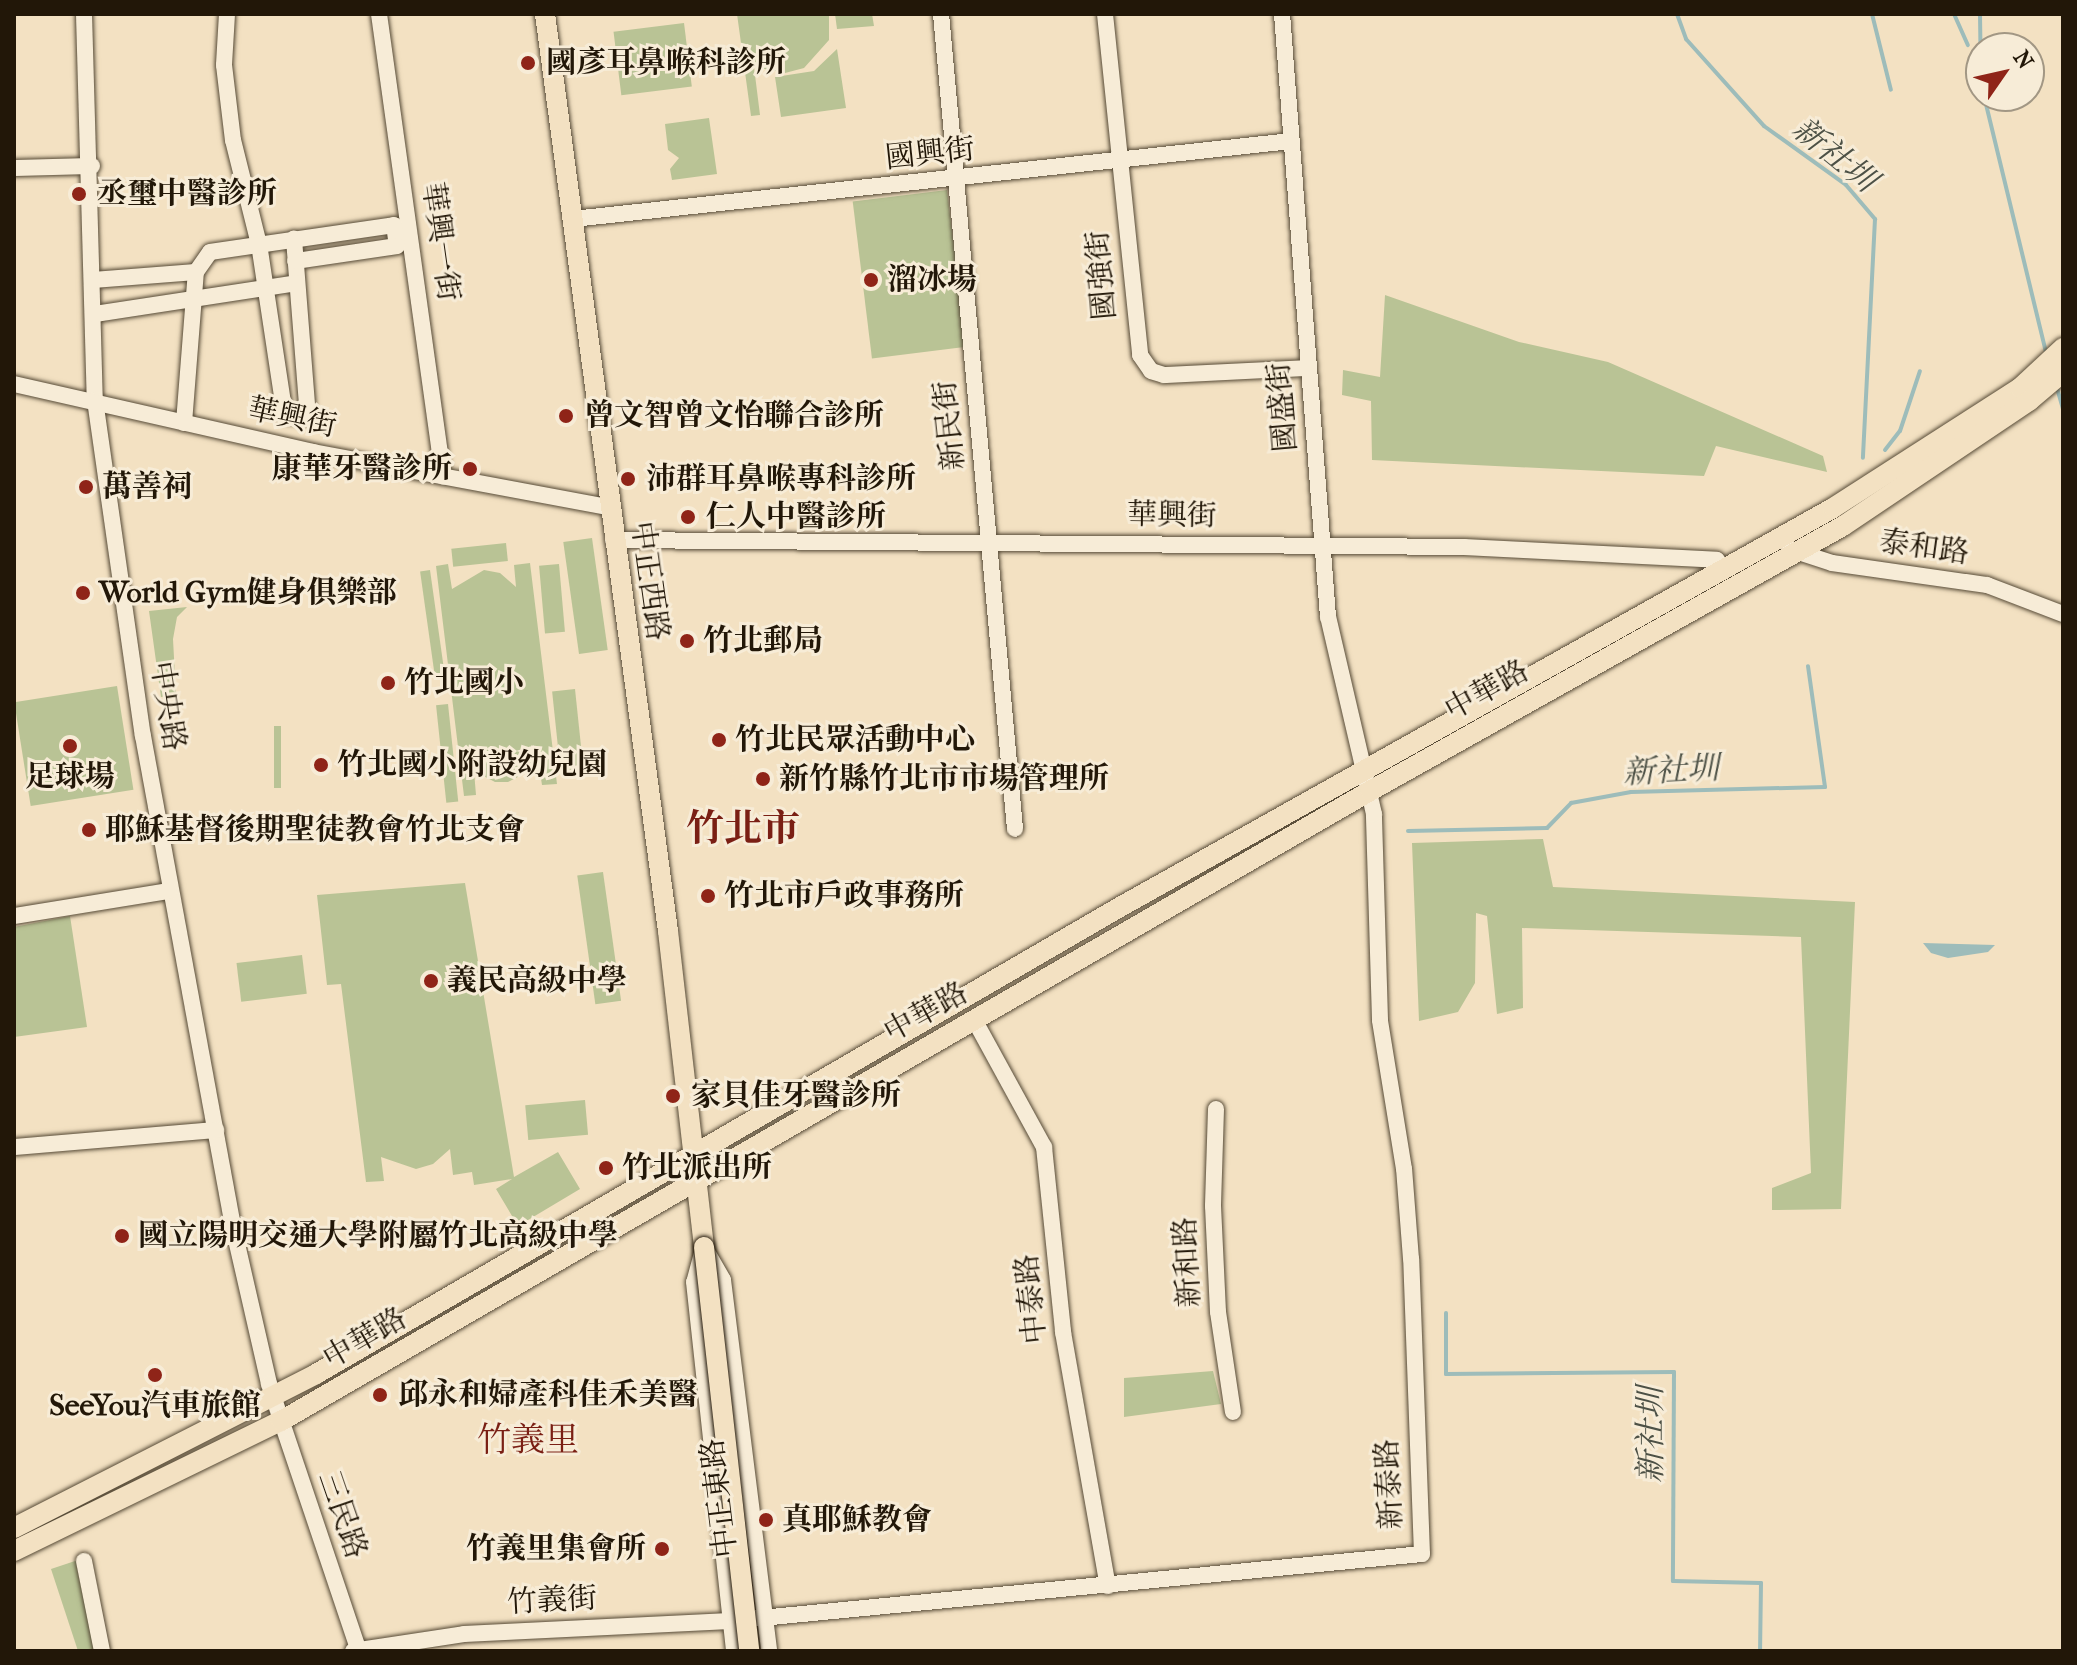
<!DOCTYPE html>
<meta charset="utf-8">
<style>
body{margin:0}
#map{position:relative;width:2077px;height:1665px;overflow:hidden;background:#f3e1c2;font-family:"IM FELL French Canon","Noto Serif TC",serif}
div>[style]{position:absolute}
.green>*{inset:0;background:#b9c395;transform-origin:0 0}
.water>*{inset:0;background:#9dbcba}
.stream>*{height:4px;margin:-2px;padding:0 2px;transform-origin:2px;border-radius:2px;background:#9dbcba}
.roads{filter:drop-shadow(0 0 2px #564a36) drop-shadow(0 0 2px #564a36)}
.minor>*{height:16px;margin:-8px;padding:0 8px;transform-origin:8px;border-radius:8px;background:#f7ecd7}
.major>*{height:20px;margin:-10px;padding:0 10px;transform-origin:10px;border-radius:10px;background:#f3e1c2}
.bridges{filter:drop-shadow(0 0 2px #221708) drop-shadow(0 0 2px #221708)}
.major-bridge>*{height:20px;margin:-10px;padding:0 10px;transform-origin:10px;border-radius:10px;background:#f3e1c2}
.dots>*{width:22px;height:22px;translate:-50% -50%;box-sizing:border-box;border:4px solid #f7ecd7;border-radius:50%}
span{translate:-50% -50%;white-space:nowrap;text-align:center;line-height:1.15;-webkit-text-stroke:6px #f7ecd7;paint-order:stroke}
.poi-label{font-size:30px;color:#221708;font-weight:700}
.left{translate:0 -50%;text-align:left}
.right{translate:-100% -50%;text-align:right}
.street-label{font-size:30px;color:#221708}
.water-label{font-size:32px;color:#4d5146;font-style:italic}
.quarter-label{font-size:34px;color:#7a1f14}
.district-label{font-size:38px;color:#7a1f14;font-weight:700}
.frame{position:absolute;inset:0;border:16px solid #221708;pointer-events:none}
.north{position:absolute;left:1965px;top:32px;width:80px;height:80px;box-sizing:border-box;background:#f7ecd7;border:2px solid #a29784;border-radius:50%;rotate:56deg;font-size:22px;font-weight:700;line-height:32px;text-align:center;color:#221708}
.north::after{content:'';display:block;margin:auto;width:28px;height:36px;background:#8f2418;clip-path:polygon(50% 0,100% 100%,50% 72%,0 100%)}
</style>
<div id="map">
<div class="green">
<div style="clip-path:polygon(737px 14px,829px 14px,829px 40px,804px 68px,785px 73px,754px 67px,760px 115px,751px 116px)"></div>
<div style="clip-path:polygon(835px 14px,872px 14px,874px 26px,837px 29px)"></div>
<div style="left:684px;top:23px;width:64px;height:71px;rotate:83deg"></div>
<div style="clip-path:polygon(837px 49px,846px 108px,781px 117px,775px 77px,814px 71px)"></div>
<div style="clip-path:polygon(709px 118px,717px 174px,672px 180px,670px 169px,679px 158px,668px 150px,665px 124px)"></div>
<div style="left:947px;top:190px;width:158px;height:95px;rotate:83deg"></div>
<div style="clip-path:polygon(1385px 295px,1519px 342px,1608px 362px,1823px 456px,1827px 472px,1716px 446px,1704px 476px,1372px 460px,1371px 401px,1342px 395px,1343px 370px,1380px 377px)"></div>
<div style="left:592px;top:538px;width:113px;height:29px;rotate:82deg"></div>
<div style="left:506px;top:543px;width:18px;height:55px;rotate:84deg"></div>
<div style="clip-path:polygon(530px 563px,557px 784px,542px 785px,539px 766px,508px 782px,495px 782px,474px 771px,476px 795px,464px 796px,436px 566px,448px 564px,452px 589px,484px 570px,500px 573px,516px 587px,514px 565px)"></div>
<div style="left:559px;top:564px;width:68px;height:20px;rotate:85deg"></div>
<div style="left:430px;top:570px;width:106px;height:10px;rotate:82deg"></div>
<div style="clip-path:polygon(187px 607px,177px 617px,173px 639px,176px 695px,161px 697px,149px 611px)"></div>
<div style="left:117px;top:686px;width:105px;height:104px;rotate:81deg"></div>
<div style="left:575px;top:689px;width:80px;height:23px;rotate:84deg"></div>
<div style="left:448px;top:704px;width:98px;height:12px;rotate:84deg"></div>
<div style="left:274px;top:726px;width:7px;height:62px"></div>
<div style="clip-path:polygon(1543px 839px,1553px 887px,1855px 902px,1841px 1209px,1772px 1210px,1772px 1188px,1811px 1173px,1801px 937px,1522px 928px,1523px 1008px,1497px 1014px,1487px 916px,1476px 913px,1475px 983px,1458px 1012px,1419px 1021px,1412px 843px)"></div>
<div style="left:603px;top:872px;width:130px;height:26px;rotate:82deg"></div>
<div style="clip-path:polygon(465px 883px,514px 1177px,558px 1152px,580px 1189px,518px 1226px,496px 1189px,512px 1179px,474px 1185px,472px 1172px,453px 1175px,450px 1149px,433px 1164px,416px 1169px,381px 1157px,384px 1181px,366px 1182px,341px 984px,327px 985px,317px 895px)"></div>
<div style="clip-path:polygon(70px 916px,87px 1027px,14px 1037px,14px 927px)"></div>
<div style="left:302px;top:955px;width:39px;height:66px;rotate:83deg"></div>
<div style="left:585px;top:1100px;width:35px;height:60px;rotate:85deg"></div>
<div style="clip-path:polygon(1213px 1371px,1221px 1404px,1124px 1417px,1124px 1378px)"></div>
<div style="clip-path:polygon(78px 1560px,95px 1651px,78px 1651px,51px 1569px)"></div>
</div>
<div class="water">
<div style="clip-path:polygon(1923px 943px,1995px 945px,1988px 952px,1948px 958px,1931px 953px)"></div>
</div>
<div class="stream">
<div style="left:1677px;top:14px;width:27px;rotate:70deg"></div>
<div style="left:1686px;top:39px;width:117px;rotate:48.1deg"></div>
<div style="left:1764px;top:126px;width:101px;rotate:35.7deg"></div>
<div style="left:1846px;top:185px;width:45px;rotate:49.5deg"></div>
<div style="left:1875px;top:219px;width:239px;rotate:92.9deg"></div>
<div style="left:1872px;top:14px;width:78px;rotate:76deg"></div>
<div style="left:1954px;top:14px;width:34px;rotate:66deg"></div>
<div style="left:1980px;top:14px;width:71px;rotate:89.2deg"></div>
<div style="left:1984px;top:96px;width:264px;rotate:76.4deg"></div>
<div style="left:2057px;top:388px;width:22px;rotate:74deg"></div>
<div style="left:1885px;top:450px;width:24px;rotate:-52deg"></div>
<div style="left:1900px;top:431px;width:63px;rotate:-71.6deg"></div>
<div style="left:1408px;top:831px;width:139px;rotate:-1.2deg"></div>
<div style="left:1547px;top:828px;width:35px;rotate:-46deg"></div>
<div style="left:1571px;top:803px;width:61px;rotate:-10.4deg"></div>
<div style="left:1631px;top:792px;width:194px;rotate:-1.5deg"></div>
<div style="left:1825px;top:787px;width:122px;rotate:-98deg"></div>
<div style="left:1446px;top:1313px;width:61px;rotate:90deg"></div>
<div style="left:1446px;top:1374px;width:228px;rotate:-0.5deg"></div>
<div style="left:1674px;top:1372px;width:209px;rotate:90.3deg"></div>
<div style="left:1673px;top:1581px;width:88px;rotate:1.3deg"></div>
<div style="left:1761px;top:1583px;width:68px;rotate:90.8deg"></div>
</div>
<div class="roads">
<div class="minor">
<div style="left:84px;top:14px;width:386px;rotate:88.4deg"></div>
<div style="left:95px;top:400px;width:339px;rotate:81.9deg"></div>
<div style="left:143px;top:736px;width:494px;rotate:79.6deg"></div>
<div style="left:232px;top:1222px;width:166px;rotate:77.1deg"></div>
<div style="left:269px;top:1384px;width:282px;rotate:71.4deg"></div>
<div style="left:227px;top:14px;width:51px;rotate:93.4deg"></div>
<div style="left:224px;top:65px;width:76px;rotate:83.2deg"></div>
<div style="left:233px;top:140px;width:107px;rotate:76deg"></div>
<div style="left:259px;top:244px;width:173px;rotate:81.4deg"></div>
<div style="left:285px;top:415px;width:23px;rotate:5deg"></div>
<div style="left:308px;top:417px;width:179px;rotate:-94.5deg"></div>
<div style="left:379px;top:14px;width:467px;rotate:82.1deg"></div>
<div style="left:941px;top:14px;width:818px;rotate:84.81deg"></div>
<div style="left:1105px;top:14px;width:343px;rotate:84.1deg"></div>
<div style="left:1140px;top:355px;width:19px;rotate:55deg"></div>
<div style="left:1151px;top:371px;width:14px;rotate:17deg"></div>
<div style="left:1164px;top:375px;width:143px;rotate:-2.8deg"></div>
<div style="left:14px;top:168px;width:78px;rotate:-1.5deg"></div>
<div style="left:573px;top:219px;width:722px;rotate:-6.2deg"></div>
<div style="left:93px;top:280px;width:103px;rotate:-4.4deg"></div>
<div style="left:95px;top:314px;width:204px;rotate:-8.7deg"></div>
<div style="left:14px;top:384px;width:307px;rotate:12.8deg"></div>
<div style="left:313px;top:452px;width:299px;rotate:10.6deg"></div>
<div style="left:184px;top:423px;width:151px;rotate:-85.5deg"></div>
<div style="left:196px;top:272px;width:24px;rotate:-55deg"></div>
<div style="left:210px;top:252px;width:186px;rotate:-8.3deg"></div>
<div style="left:394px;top:225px;width:21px;rotate:82deg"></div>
<div style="left:397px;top:246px;width:103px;rotate:171.6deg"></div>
<div style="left:613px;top:540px;width:851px;rotate:0.47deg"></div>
<div style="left:1464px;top:547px;width:253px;rotate:2.9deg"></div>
<div style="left:1717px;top:560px;width:13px;rotate:58deg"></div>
<div style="left:1789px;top:549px;width:45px;rotate:18deg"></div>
<div style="left:1832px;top:563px;width:157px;rotate:8.1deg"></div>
<div style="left:1987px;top:585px;width:81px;rotate:20.9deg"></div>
<div style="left:14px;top:916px;width:157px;rotate:-9.2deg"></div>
<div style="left:975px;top:1021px;width:144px;rotate:61.3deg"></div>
<div style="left:1044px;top:1147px;width:186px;rotate:84.1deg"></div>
<div style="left:1063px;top:1332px;width:258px;rotate:80deg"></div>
<div style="left:1216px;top:1109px;width:97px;rotate:91.8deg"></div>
<div style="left:1213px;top:1206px;width:106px;rotate:87.3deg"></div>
<div style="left:1218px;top:1312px;width:101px;rotate:81.5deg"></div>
<div style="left:14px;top:1147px;width:203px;rotate:-4.8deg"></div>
<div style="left:707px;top:1252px;width:32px;rotate:60deg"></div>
<div style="left:723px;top:1280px;width:374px;rotate:82.9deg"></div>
<div style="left:702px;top:1253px;width:30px;rotate:105deg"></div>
<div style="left:694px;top:1282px;width:371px;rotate:83.8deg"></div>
<div style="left:84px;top:1561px;width:92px;rotate:78.7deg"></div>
<div style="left:353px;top:1651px;width:112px;rotate:-8.7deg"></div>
<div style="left:464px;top:1634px;width:266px;rotate:-2.8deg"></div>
<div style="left:730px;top:1621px;width:695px;rotate:-5.53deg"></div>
<div style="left:1422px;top:1554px;width:295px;rotate:-92.1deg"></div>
<div style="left:1411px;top:1259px;width:90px;rotate:-94.4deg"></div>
<div style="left:1404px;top:1169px;width:151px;rotate:-99.2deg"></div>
<div style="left:1380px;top:1020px;width:206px;rotate:-91.7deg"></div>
<div style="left:1374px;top:814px;width:202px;rotate:-103.1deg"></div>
<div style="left:1328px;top:617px;width:605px;rotate:-94.36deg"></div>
</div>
<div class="major">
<div style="left:545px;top:14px;width:925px;rotate:82.36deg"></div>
<div style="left:668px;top:931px;width:318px;rotate:83.5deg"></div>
<div style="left:14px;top:1528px;width:339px;rotate:-27deg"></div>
<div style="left:316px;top:1374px;width:930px;rotate:-30.15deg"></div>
<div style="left:1120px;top:907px;width:817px;rotate:-29.23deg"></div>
<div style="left:1833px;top:508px;width:222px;rotate:-32.7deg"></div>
<div style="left:2020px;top:388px;width:59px;rotate:-42.9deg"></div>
<div style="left:14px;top:1551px;width:297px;rotate:-26deg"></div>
<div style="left:281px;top:1421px;width:1258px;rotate:-30.05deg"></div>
<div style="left:1370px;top:791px;width:542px;rotate:-29.26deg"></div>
<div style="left:1843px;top:526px;width:224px;rotate:-33.9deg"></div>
<div style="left:2029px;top:401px;width:45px;rotate:-40.5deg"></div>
</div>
</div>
<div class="bridges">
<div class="major-bridge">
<div style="left:704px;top:1247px;width:406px;rotate:83.6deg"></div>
</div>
</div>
<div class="dots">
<div style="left:528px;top:63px;background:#8f2418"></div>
<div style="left:79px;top:194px;background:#8f2418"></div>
<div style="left:871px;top:280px;background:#8f2418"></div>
<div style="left:566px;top:416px;background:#8f2418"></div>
<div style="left:470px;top:469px;background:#8f2418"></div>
<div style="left:628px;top:479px;background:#8f2418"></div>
<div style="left:86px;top:487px;background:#8f2418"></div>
<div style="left:688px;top:517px;background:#8f2418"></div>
<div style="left:83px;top:593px;background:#8f2418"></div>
<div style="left:687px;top:641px;background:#8f2418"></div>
<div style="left:388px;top:683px;background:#8f2418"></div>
<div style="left:719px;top:740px;background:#8f2418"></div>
<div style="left:70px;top:746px;background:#8f2418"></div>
<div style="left:321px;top:765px;background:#8f2418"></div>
<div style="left:763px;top:779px;background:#8f2418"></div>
<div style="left:89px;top:830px;background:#8f2418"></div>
<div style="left:708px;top:896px;background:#8f2418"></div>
<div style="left:431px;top:981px;background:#8f2418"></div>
<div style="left:673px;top:1096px;background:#8f2418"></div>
<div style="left:606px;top:1168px;background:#8f2418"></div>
<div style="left:122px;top:1236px;background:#8f2418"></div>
<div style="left:155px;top:1375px;background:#8f2418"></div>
<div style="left:380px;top:1395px;background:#8f2418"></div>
<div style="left:766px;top:1520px;background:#8f2418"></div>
<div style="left:662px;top:1549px;background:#8f2418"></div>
</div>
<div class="poi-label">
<span class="left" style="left:546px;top:63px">國彥耳鼻喉科診所</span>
<span class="left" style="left:97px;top:194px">丞璽中醫診所</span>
<span class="left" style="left:887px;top:280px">溜冰場</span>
<span class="left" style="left:584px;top:416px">曾文智曾文怡聯合診所</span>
<span class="right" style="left:452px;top:469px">康華牙醫診所</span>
<span class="left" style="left:646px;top:479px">沛群耳鼻喉專科診所</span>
<span class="left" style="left:102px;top:487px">萬善祠</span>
<span class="left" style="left:706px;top:517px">仁人中醫診所</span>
<span class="left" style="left:99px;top:593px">World Gym健身俱樂部</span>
<span class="left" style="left:703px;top:641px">竹北郵局</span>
<span class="left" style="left:404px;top:683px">竹北國小</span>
<span class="left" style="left:735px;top:740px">竹北民眾活動中心</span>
<span class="left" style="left:337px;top:765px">竹北國小附設幼兒園</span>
<span style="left:70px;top:777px">足球場</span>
<span class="left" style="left:779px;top:779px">新竹縣竹北市市場管理所</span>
<span class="left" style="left:105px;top:830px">耶穌基督後期聖徒教會竹北支會</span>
<span class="left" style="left:724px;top:896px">竹北市戶政事務所</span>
<span class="left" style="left:447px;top:981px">義民高級中學</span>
<span class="left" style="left:691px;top:1096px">家貝佳牙醫診所</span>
<span class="left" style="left:622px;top:1168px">竹北派出所</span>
<span class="left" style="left:138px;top:1236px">國立陽明交通大學附屬竹北高級中學</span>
<span class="left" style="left:398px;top:1395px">邱永和婦產科佳禾美醫</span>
<span style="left:155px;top:1406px">SeeYou汽車旅館</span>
<span class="left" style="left:782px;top:1520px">真耶穌教會</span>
<span class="right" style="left:646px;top:1549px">竹義里集會所</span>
</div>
<div class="street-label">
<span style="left:930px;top:154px;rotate:-6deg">國興街</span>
<span style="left:440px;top:242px;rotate:82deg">華興一街</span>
<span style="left:1102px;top:275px;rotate:-95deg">國強街</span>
<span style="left:1283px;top:407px;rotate:-95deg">國盛街</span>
<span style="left:292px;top:418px;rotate:12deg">華興街</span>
<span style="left:950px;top:425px;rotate:-96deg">新民街</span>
<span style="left:1172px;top:516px;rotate:1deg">華興街</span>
<span style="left:1924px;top:548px;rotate:8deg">泰和路</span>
<span style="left:649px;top:581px;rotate:82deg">中正西路</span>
<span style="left:1487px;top:691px;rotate:-29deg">中華路</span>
<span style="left:167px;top:706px;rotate:81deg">中央路</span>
<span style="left:926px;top:1013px;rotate:-29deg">中華路</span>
<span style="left:1188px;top:1262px;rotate:-93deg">新和路</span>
<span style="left:1032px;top:1299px;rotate:-96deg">中泰路</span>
<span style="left:365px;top:1339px;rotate:-30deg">中華路</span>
<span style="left:1390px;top:1484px;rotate:-93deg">新泰路</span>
<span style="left:720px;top:1498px;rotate:-97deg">中正東路</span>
<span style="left:342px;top:1515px;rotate:71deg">三民路</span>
<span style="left:552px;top:1601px;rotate:-3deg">竹義街</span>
</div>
<div class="water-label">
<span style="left:1834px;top:155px;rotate:39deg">新社圳</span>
<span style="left:1671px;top:771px;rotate:-3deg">新社圳</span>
<span style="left:1651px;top:1435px;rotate:-90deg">新社圳</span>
</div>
<div class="quarter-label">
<span style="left:528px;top:1441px">竹義里</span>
</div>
<div class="district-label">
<span style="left:743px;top:829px">竹北市</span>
</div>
<div class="frame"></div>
<div class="north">N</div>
</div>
